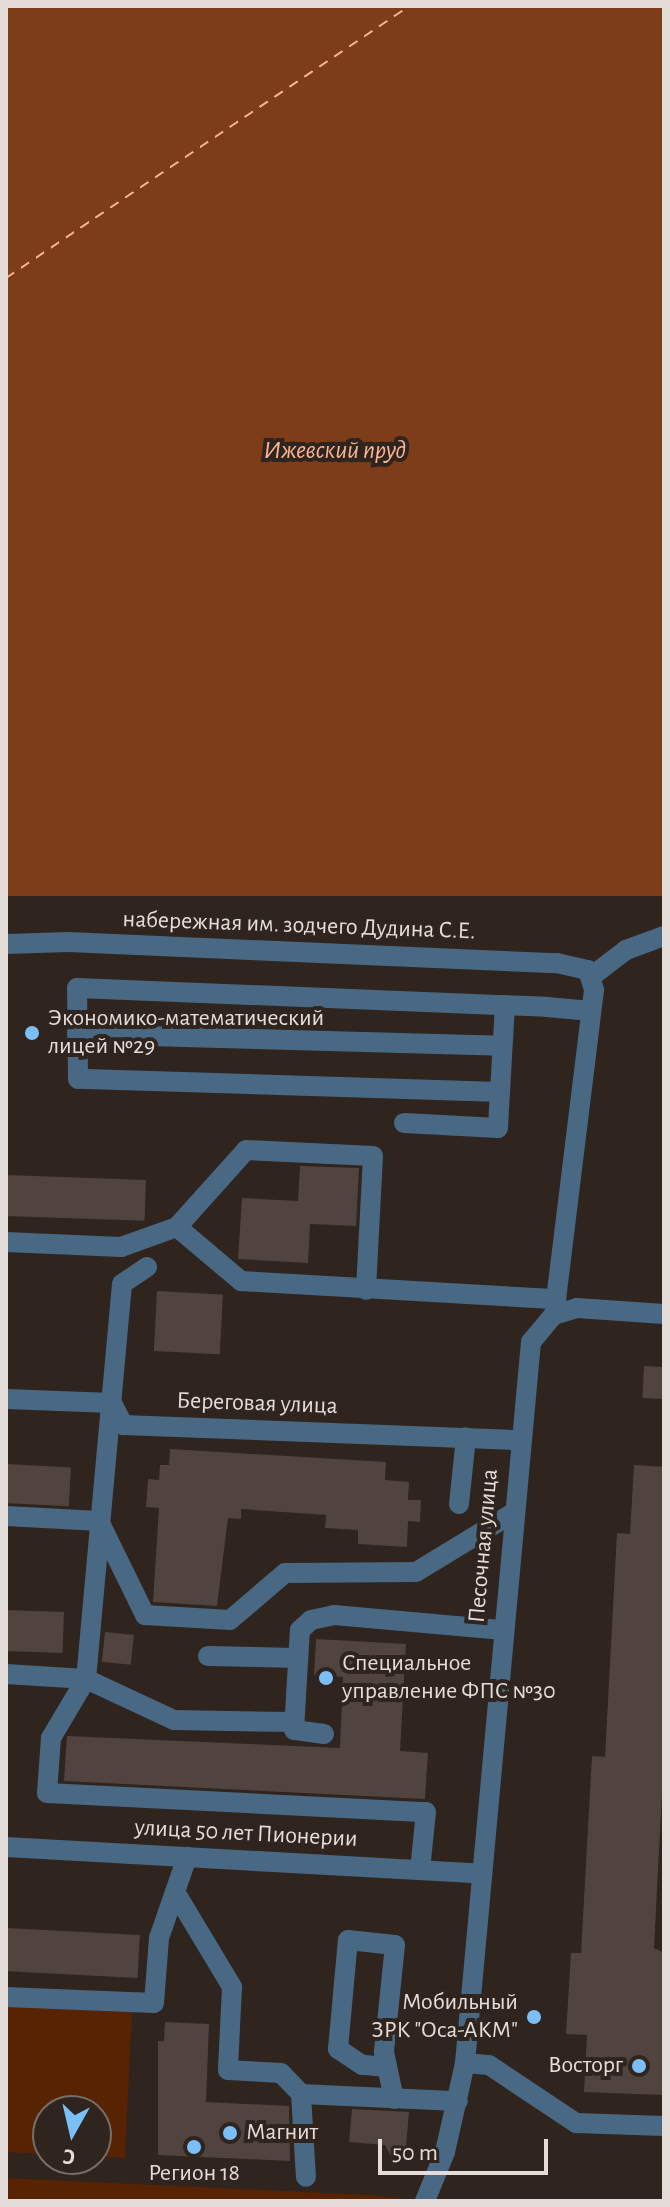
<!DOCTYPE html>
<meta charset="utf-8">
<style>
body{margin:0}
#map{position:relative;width:670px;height:2207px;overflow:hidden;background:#2f241e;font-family:"Alegreya Sans",sans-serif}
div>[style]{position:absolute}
.green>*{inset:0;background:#572302}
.water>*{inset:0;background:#7d3d19;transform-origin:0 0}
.ferry>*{height:2px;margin-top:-1px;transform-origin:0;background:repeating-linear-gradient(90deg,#fab492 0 10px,transparent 0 18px)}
.building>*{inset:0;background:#51443e;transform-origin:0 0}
.minor>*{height:20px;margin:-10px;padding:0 10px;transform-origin:10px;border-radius:10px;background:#486883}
.dots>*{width:22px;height:22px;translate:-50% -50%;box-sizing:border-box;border:4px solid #2f241e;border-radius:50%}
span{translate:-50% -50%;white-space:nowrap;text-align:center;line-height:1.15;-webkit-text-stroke:8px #2f241e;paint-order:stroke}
.street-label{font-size:24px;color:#e4dcd8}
.poi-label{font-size:24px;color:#e4dcd8}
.left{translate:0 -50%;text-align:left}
.right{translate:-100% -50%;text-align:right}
.water-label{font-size:26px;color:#fab492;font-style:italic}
.frame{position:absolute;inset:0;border:8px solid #e4dcd8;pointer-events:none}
.north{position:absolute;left:32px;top:2095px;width:80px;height:80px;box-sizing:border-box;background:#2f241e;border:2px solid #776e68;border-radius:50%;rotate:188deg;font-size:22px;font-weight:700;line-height:32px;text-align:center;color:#e4dcd8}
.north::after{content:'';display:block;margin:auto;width:28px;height:36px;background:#7abff8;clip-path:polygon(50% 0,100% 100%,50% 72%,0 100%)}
.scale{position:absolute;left:378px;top:2139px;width:170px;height:36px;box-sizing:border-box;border:4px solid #e4dcd8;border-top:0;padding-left:10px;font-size:24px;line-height:28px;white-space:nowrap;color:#e4dcd8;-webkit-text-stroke:6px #2f241e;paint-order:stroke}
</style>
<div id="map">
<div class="green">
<div style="clip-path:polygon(6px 2004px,132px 2010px,125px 2158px,96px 2156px,96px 2111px,48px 2111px,48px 2154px,6px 2152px)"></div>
<div style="clip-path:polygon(6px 2178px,370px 2195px,404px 2199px,6px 2201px)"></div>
</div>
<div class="water">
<div style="left:6px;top:6px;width:658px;height:890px"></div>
</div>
<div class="ferry">
<div style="left:6px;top:278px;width:486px;rotate:-34deg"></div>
</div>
<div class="building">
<div style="clip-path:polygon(300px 1166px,359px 1168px,356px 1226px,310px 1224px,308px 1263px,238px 1259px,242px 1198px,298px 1201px)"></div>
<div style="left:6px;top:1175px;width:140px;height:41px;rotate:2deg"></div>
<div style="left:157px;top:1291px;width:66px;height:60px;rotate:3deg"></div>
<div style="left:644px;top:1366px;width:20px;height:32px;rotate:3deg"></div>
<div style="clip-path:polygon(170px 1449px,386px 1462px,385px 1480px,409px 1482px,408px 1500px,421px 1500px,420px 1522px,408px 1521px,407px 1547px,358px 1544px,358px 1530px,325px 1528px,326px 1515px,241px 1509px,241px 1519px,228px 1518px,217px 1606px,153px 1602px,159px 1508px,146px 1507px,148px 1479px,159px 1480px,160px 1465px,169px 1465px)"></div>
<div style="left:6px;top:1464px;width:65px;height:39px;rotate:3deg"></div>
<div style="clip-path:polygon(634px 1465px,664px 1467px,664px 1753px,654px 1948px,664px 1953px,664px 2095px,584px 2092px,587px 2035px,566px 2034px,571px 1953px,581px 1953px,592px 1756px,605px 1757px,617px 1533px,630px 1534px)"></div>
<div style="left:6px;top:1610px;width:58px;height:41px;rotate:2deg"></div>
<div style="left:105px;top:1632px;width:29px;height:30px;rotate:6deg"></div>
<div style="clip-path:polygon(316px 1639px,406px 1644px,400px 1751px,428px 1753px,425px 1799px,64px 1781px,67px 1736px,340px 1748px,343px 1677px,314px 1675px)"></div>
<div style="left:6px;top:1928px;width:134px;height:43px;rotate:3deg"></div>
<div style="clip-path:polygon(165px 2022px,209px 2024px,206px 2102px,289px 2106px,290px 2161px,158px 2155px,158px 2041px,164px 2041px)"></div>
<div style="clip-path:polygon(352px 2109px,409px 2112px,406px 2147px,399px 2147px,392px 2158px,385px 2145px,349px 2142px)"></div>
</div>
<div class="minor">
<div style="left:6px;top:944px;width:62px;rotate:-1.8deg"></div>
<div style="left:68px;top:942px;width:489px;rotate:2.5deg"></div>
<div style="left:557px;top:963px;width:32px;rotate:13deg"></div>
<div style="left:588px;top:970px;width:21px;rotate:73deg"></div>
<div style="left:594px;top:990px;width:327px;rotate:97deg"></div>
<div style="left:592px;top:976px;width:43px;rotate:-37.4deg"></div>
<div style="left:626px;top:950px;width:40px;rotate:-20.2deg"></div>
<div style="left:505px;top:1005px;width:87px;rotate:93.3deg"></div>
<div style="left:500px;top:1092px;width:422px;rotate:-178.2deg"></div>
<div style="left:78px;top:1079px;width:91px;rotate:-90.6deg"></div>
<div style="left:77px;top:988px;width:470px;rotate:2.3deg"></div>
<div style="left:547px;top:1007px;width:44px;rotate:5.2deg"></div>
<div style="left:77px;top:1034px;width:425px;rotate:1.6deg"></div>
<div style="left:404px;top:1123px;width:94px;rotate:3deg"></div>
<div style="left:498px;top:1128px;width:36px;rotate:-87deg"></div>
<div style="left:177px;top:1227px;width:103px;rotate:-48.1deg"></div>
<div style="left:246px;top:1150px;width:127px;rotate:2.7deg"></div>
<div style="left:373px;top:1156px;width:134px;rotate:93deg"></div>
<div style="left:6px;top:1242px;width:115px;rotate:2.5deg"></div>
<div style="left:121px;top:1247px;width:59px;rotate:-19.7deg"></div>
<div style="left:177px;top:1227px;width:84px;rotate:40.2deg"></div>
<div style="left:241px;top:1281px;width:316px;rotate:3.3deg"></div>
<div style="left:147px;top:1267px;width:30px;rotate:146deg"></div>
<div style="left:122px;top:1284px;width:397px;rotate:95.2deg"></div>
<div style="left:86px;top:1679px;width:69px;rotate:120.7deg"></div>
<div style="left:51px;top:1738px;width:55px;rotate:94.2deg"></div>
<div style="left:47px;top:1793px;width:379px;rotate:2.9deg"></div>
<div style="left:426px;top:1812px;width:58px;rotate:95.9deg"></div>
<div style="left:6px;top:1399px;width:106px;rotate:2.2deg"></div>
<div style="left:112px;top:1403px;width:25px;rotate:63deg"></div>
<div style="left:123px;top:1425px;width:395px;rotate:2.2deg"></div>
<div style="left:459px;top:1504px;width:67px;rotate:-84deg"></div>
<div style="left:6px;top:1516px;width:93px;rotate:3.1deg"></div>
<div style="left:99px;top:1521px;width:105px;rotate:63.9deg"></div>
<div style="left:145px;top:1615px;width:85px;rotate:3.4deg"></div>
<div style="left:230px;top:1620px;width:72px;rotate:-40.5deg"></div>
<div style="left:285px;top:1573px;width:131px;rotate:-0.4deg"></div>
<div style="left:416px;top:1572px;width:114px;rotate:-31.3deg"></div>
<div style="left:208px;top:1656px;width:90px;rotate:1.3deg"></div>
<div style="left:6px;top:1674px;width:80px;rotate:3.6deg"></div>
<div style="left:86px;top:1679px;width:97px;rotate:25deg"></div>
<div style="left:174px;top:1720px;width:120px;rotate:1deg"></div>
<div style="left:324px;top:1734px;width:30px;rotate:-172deg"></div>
<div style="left:294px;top:1730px;width:100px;rotate:-86.6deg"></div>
<div style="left:300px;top:1630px;width:15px;rotate:-42deg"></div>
<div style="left:311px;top:1620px;width:24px;rotate:-12deg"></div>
<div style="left:334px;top:1615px;width:170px;rotate:5.1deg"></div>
<div style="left:6px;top:1847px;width:477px;rotate:3.2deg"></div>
<div style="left:175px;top:1892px;width:111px;rotate:59deg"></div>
<div style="left:232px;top:1987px;width:83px;rotate:92.8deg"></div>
<div style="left:228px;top:2070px;width:53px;rotate:3.2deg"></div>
<div style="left:281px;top:2073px;width:29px;rotate:46deg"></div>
<div style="left:301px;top:2094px;width:83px;rotate:86.6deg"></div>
<div style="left:6px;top:1997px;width:148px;rotate:2.3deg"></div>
<div style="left:154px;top:2003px;width:65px;rotate:-85.6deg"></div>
<div style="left:159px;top:1938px;width:86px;rotate:-70.9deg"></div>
<div style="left:465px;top:2063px;width:24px;rotate:5deg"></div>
<div style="left:489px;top:2065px;width:105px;rotate:33.7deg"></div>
<div style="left:576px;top:2123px;width:88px;rotate:2deg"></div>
<div style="left:387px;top:2067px;width:25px;rotate:-175deg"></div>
<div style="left:362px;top:2065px;width:29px;rotate:-146deg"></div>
<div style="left:338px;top:2049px;width:109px;rotate:-84.8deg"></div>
<div style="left:348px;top:1940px;width:47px;rotate:6.1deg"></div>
<div style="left:395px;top:1945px;width:108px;rotate:95.9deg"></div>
<div style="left:384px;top:2052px;width:48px;rotate:78deg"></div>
<div style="left:301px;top:2094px;width:157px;rotate:2.6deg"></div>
<div style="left:425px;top:2201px;width:53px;rotate:-67.8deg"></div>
<div style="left:445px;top:2152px;width:91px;rotate:-77.3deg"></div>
<div style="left:465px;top:2063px;width:724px;rotate:-84.77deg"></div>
<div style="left:531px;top:1342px;width:35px;rotate:-50deg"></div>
<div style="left:554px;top:1315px;width:24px;rotate:-17deg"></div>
<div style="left:577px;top:1308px;width:87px;rotate:3.9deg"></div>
</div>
<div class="dots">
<div style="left:32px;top:1033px;background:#7abff8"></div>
<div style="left:326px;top:1678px;background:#7abff8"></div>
<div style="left:534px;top:2017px;background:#7abff8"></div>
<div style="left:639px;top:2066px;background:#7abff8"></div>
<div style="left:230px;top:2133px;background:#7abff8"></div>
<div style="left:194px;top:2147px;background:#7abff8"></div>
</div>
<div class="street-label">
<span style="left:299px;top:926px;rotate:2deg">набережная им. зодчего Дудина С.Е.</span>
<span style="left:257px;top:1404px;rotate:2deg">Береговая улица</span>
<span style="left:484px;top:1546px;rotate:-85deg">Песочная улица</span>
<span style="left:246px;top:1834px;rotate:3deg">улица 50 лет Пионерии</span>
</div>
<div class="poi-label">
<span class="left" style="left:48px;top:1033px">Экономико-математический<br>лицей №29</span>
<span class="left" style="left:342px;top:1678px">Специальное<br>управление ФПС №30</span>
<span class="right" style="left:518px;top:2017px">Мобильный<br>ЗРК "Оса-АКМ"</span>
<span class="right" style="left:623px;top:2066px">Восторг</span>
<span class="left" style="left:246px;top:2133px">Магнит</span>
<span style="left:194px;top:2174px">Регион 18</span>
</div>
<div class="water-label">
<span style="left:335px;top:451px">Ижевский пруд</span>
</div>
<div class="frame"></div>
<div class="north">С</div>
<div class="scale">50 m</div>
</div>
